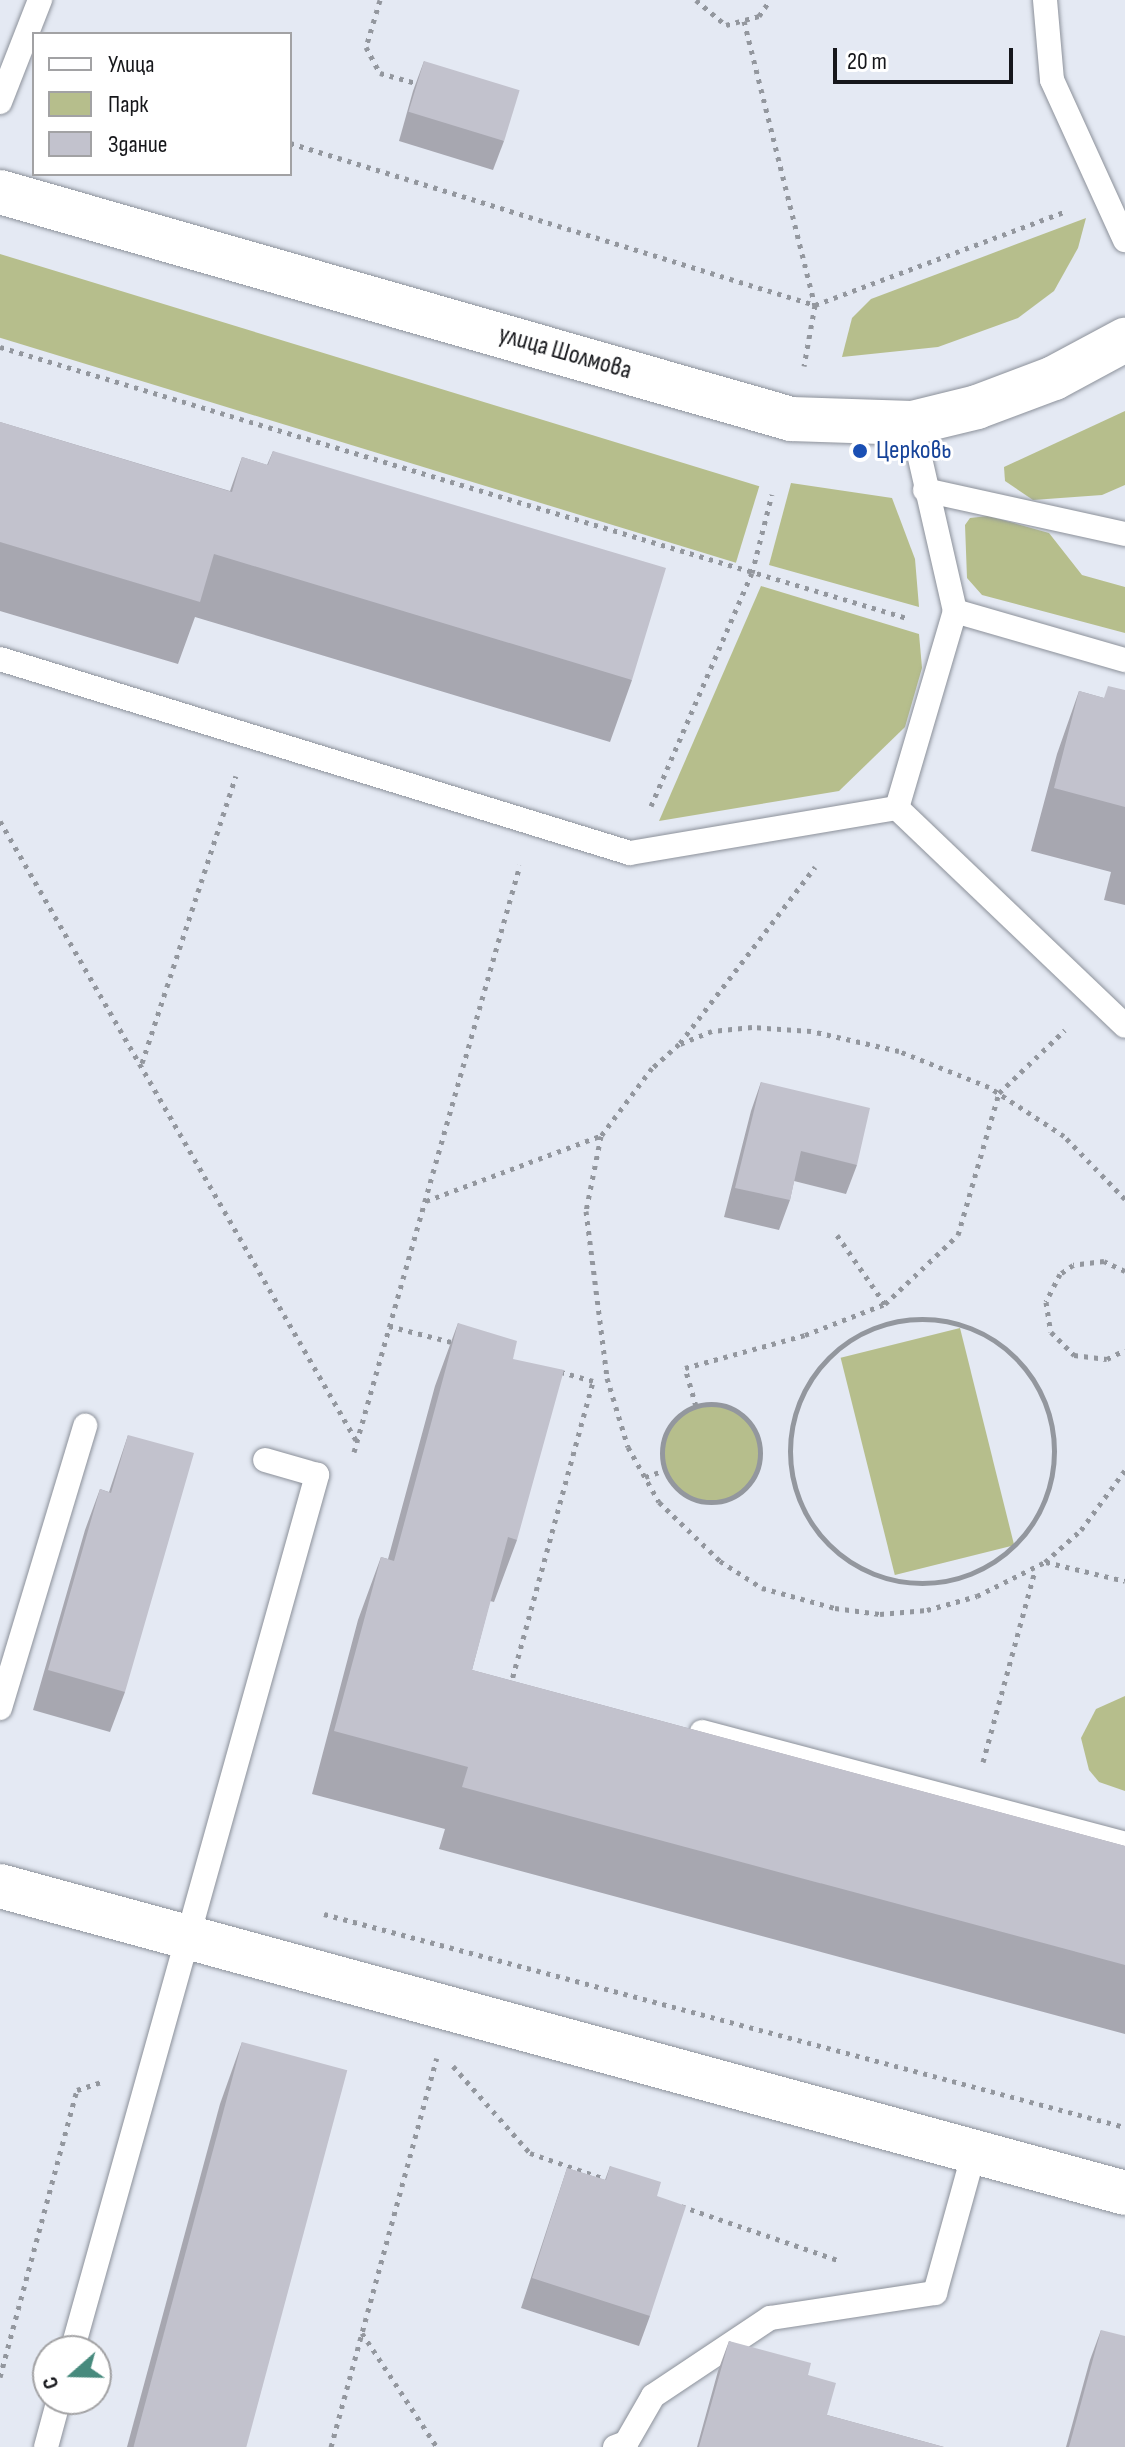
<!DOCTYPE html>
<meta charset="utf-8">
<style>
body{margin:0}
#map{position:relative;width:1125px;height:2447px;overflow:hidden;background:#e4e9f3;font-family:"Sofia Sans Condensed",sans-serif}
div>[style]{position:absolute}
.green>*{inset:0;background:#b6be8c;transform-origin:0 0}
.round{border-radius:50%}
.path>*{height:5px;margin-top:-2.5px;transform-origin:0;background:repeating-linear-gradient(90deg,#93979e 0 4px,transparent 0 10px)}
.path>.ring{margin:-2.5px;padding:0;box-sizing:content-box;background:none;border:5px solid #93979e;border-radius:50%}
.roads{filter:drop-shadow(0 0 2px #8c919a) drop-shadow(0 0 2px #8c919a)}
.service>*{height:24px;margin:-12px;padding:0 12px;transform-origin:12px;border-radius:12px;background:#fff}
.minor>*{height:44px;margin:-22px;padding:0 22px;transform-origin:22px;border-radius:22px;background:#fff}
.tertiary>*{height:44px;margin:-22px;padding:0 22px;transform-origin:22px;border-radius:22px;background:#fff}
.wall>*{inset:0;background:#a7a7b0}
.building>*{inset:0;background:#c2c2cd;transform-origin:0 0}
.dots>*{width:22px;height:22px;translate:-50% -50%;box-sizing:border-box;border:4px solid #fff;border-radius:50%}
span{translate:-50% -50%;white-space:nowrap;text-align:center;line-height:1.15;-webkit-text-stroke:6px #fff;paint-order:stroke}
.street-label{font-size:26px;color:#16171b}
.transit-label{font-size:26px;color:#164399}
.left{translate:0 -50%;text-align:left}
.legend{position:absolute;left:32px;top:32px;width:260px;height:144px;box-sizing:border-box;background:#fff;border:2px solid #a2a2a4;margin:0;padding:10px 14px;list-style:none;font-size:24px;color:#16171b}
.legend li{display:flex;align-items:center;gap:16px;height:40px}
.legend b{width:40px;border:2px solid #a2a2a4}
.north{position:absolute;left:32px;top:2335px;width:80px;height:80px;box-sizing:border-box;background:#fff;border:2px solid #a2a2a4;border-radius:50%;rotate:250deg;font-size:22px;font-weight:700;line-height:32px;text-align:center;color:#16171b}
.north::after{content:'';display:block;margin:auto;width:28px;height:36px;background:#478a7d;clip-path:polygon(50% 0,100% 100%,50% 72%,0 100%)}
.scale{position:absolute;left:833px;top:48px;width:180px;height:36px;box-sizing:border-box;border:4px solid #16171b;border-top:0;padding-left:10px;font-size:24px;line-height:28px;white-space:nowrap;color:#16171b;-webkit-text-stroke:6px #fff;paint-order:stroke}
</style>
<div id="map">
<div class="green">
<div style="clip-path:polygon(1086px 218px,1078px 248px,1054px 291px,1018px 318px,938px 347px,842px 357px,852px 318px,871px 299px)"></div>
<div style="left:0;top:254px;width:794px;height:80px;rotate:17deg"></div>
<div style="clip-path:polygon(1125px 411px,1125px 485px,1102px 495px,1033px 500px,1005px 481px,1004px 467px)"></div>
<div style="clip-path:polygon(791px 483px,892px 498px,915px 559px,919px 607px,769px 565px)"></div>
<div style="clip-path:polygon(988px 516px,1049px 533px,1082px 575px,1125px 587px,1125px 633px,982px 595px,967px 578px,965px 525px,970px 518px)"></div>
<div style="clip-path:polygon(761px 586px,919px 634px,922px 668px,905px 727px,839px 791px,659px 821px)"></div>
<div style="left:960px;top:1328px;width:224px;height:123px;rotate:76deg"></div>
<div class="round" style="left:662px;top:1404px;width:98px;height:98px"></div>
<div style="clip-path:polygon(1125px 1696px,1125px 1791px,1099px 1782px,1089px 1770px,1081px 1738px,1096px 1709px)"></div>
</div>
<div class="path">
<div style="left:380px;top:0;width:49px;rotate:106.6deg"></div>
<div style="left:366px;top:47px;width:30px;rotate:62deg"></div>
<div style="left:380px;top:73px;width:45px;rotate:15.6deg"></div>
<div style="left:696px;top:0;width:39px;rotate:40deg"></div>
<div style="left:726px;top:25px;width:34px;rotate:-15deg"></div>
<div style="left:759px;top:16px;width:19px;rotate:-55deg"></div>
<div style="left:744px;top:21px;width:293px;rotate:76deg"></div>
<div style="left:815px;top:305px;width:62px;rotate:100.2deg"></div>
<div style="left:290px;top:143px;width:549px;rotate:17.15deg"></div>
<div style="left:815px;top:305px;width:266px;rotate:-20.5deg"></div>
<div style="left:0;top:347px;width:947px;rotate:16.64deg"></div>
<div style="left:651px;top:806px;width:254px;rotate:-66.6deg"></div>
<div style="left:752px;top:573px;width:81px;rotate:-75.8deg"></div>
<div style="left:0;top:821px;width:714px;rotate:60.1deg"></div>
<div style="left:680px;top:1043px;width:222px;rotate:-52.5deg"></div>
<div style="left:142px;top:1063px;width:302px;rotate:-71.9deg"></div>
<div style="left:1125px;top:1199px;width:88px;rotate:-134.1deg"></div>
<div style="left:1064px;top:1136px;width:90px;rotate:-146.8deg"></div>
<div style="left:989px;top:1087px;width:97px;rotate:-158.2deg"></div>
<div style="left:899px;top:1051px;width:90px;rotate:-167.2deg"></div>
<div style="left:811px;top:1031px;width:59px;rotate:-176.1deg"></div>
<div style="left:752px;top:1027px;width:40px;rotate:174.3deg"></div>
<div style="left:712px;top:1031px;width:35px;rotate:158deg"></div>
<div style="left:679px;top:1044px;width:36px;rotate:138deg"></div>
<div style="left:652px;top:1068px;width:85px;rotate:126.9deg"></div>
<div style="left:601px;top:1136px;width:76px;rotate:101.3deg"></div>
<div style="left:586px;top:1211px;width:168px;rotate:82.8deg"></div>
<div style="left:607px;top:1378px;width:72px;rotate:73.1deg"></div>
<div style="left:628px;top:1447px;width:63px;rotate:60.6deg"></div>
<div style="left:659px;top:1502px;width:85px;rotate:44deg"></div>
<div style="left:720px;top:1561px;width:50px;rotate:32.7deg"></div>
<div style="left:762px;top:1588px;width:76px;rotate:15.3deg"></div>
<div style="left:835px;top:1608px;width:45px;rotate:7.6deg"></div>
<div style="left:880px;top:1614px;width:47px;rotate:-4.9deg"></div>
<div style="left:927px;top:1610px;width:52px;rotate:-15.6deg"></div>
<div style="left:977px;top:1596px;width:76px;rotate:-26.6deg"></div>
<div style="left:1045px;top:1562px;width:48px;rotate:-41.6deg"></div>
<div style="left:1081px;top:1530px;width:74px;rotate:-53.7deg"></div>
<div style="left:426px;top:1201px;width:186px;rotate:-20.5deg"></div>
<div style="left:837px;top:1235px;width:84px;rotate:55.2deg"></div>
<div style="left:885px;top:1304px;width:100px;rotate:-43.4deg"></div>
<div style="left:958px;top:1235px;width:148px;rotate:-73.9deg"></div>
<div style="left:999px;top:1093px;width:91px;rotate:-43.7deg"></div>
<div style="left:1125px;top:1271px;width:23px;rotate:-155deg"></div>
<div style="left:1104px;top:1261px;width:31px;rotate:173deg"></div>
<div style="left:1073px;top:1265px;width:16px;rotate:145deg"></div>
<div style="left:1060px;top:1274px;width:31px;rotate:117deg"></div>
<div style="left:1046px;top:1302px;width:30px;rotate:81deg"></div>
<div style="left:1051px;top:1332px;width:33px;rotate:45deg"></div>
<div style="left:1074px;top:1355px;width:33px;rotate:7deg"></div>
<div style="left:1107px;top:1359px;width:20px;rotate:-27deg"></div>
<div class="ring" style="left:790px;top:1319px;width:259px;height:259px"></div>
<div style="left:389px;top:1326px;width:68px;rotate:14.4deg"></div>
<div class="ring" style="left:662px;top:1404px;width:93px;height:93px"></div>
<div style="left:696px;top:1406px;width:40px;rotate:-106deg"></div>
<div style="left:685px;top:1368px;width:124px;rotate:-15.4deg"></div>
<div style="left:805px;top:1335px;width:86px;rotate:-21.2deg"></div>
<div style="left:354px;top:1452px;width:610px;rotate:-74.21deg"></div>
<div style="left:645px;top:1477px;width:21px;rotate:-19deg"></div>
<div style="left:1046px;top:1562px;width:81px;rotate:13.5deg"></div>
<div style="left:510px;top:1687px;width:317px;rotate:-74.8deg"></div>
<div style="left:593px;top:1381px;width:36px;rotate:-164deg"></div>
<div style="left:983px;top:1762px;width:198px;rotate:-74.8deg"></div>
<div style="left:324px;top:1914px;width:829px;rotate:14.89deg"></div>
<div style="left:453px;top:2066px;width:116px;rotate:48.5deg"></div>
<div style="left:530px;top:2153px;width:86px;rotate:19.1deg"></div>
<div style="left:681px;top:2206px;width:169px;rotate:19deg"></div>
<div style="left:362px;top:2333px;width:136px;rotate:56.7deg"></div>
<div style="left:0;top:2377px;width:297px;rotate:-75deg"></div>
<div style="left:77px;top:2090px;width:26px;rotate:-18deg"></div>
<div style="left:331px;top:2447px;width:403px;rotate:-74.8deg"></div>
</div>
<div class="roads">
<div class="service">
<div style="left:1045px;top:0;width:80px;rotate:85deg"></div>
<div style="left:1052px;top:80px;width:176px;rotate:65.5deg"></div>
<div style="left:0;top:102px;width:110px;rotate:-68.6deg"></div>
<div style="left:925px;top:490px;width:205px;rotate:12.4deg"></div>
<div style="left:955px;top:611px;width:177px;rotate:16.1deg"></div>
<div style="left:0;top:659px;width:659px;rotate:17.12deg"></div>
<div style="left:630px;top:853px;width:271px;rotate:-9.6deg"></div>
<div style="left:897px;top:808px;width:205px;rotate:-73.6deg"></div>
<div style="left:955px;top:611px;width:193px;rotate:-102.9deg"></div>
<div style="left:897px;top:808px;width:315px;rotate:43.7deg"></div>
<div style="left:0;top:1708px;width:295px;rotate:-73.2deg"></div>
<div style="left:702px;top:1732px;width:438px;rotate:14.8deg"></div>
<div style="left:72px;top:2351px;width:910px;rotate:-74.37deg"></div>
<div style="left:317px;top:1475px;width:54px;rotate:-163.9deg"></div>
<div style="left:46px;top:2447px;width:50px;rotate:-74.8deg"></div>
<div style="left:615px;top:2447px;width:12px;rotate:-20deg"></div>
<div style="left:626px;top:2443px;width:54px;rotate:-60.1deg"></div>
<div style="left:653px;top:2396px;width:141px;rotate:-33.7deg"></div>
<div style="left:770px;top:2318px;width:167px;rotate:-8.6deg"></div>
<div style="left:935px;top:2293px;width:146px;rotate:-74.5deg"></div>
</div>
<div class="minor">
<div style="left:0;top:1886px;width:1166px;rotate:15.26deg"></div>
</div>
<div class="tertiary">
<div style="left:0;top:192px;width:823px;rotate:16.01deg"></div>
<div style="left:791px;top:419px;width:121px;rotate:1.9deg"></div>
<div style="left:912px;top:423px;width:67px;rotate:-13.8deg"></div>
<div style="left:977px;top:407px;width:82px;rotate:-20.6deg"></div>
<div style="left:1054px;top:378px;width:81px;rotate:-28.2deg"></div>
</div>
</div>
<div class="wall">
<div style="clip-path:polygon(424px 61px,504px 141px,493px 170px,399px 141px,413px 91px)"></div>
<div style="clip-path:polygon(0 422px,230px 491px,242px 457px,267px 465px,273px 451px,632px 680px,610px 742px,195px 617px,178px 664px,0 611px)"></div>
<div style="clip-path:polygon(1125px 690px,1125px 905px,1104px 900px,1111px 872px,1031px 851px,1057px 754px,1079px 691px,1104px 698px)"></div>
<div style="clip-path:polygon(761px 1082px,857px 1165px,846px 1194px,794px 1181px,790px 1200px,779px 1230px,724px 1217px,751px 1111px)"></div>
<div style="clip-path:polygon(458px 1323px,513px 1359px,517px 1540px,494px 1602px,490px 1601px,472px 1670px,1125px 1846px,1125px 2034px,439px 1849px,445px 1829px,312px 1794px,358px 1620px,381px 1557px,388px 1559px,435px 1386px)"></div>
<div style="clip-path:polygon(128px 1435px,125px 1692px,110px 1732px,33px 1710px,85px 1530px,100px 1489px,109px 1492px)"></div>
<div style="clip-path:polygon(242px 2042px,245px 2447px,127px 2447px,220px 2104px)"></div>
<div style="clip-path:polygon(610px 2166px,657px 2196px,650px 2316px,639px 2346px,521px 2308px,567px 2168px,605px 2180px)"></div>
<div style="clip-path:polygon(1101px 2330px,1125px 2447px,1066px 2447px,1090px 2360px)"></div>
<div style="clip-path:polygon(729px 2341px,808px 2375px,827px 2415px,944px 2447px,697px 2447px,718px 2371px)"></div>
</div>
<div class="building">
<div style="left:424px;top:61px;width:100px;height:53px;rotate:17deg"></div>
<div style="clip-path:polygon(0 422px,232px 492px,242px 457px,268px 465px,273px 451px,666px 568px,632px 680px,214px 554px,200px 602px,0 542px)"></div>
<div style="clip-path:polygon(1108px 686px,1125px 690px,1125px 807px,1054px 788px,1079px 691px,1104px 698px)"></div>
<div style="clip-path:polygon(761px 1082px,870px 1108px,857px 1165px,801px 1151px,790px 1200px,735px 1188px)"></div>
<div style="clip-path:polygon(458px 1323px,517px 1341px,513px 1359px,564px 1370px,517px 1540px,508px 1537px,472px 1670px,1125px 1846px,1125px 1965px,462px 1787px,468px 1767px,334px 1731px,381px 1557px,394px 1561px)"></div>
<div style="clip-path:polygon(128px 1435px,194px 1453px,125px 1692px,48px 1670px,100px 1489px,111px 1493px)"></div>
<div style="left:242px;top:2042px;width:109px;height:419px;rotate:15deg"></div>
<div style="clip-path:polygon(610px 2166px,661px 2182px,657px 2196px,686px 2206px,650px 2316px,532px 2278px,567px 2168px,606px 2180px)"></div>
<div style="clip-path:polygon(1101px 2330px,1125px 2336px,1125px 2447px,1069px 2447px)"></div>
<div style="clip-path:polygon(729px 2341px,811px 2363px,808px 2375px,836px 2383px,827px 2415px,944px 2447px,699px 2447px)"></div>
</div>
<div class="dots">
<div style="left:860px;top:451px;background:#1a4fb4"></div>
</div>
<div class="street-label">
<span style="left:565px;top:353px;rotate:16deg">улица Шолмова</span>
</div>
<div class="transit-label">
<span class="left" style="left:876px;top:451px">Церковь</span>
</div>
<ul class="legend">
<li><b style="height:10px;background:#fff"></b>Улица</li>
<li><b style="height:22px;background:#b6be8c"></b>Парк</li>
<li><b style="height:22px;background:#c2c2cd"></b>Здание</li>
</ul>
<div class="north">С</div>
<div class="scale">20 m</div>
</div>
